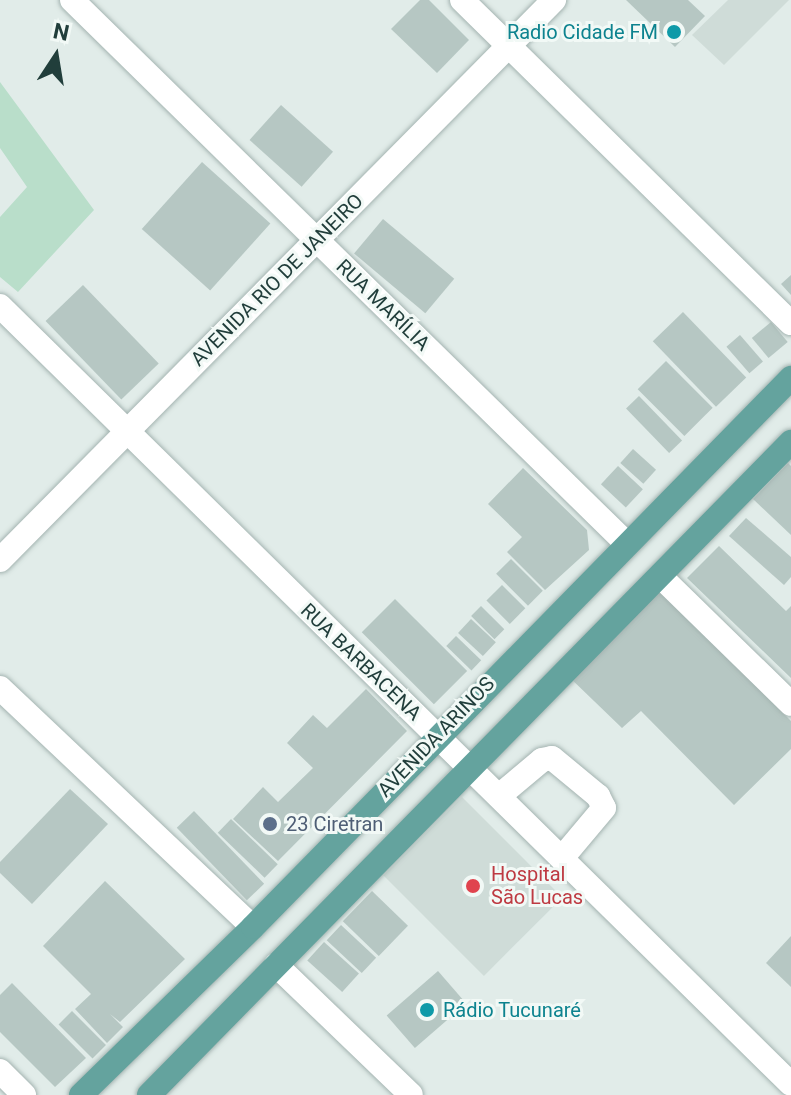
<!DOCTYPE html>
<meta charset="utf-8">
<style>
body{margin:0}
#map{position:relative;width:791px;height:1095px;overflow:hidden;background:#e1ece9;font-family:Roboto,sans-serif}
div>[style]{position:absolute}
.built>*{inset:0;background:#cfdcd8;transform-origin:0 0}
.green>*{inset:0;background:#b9deca}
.building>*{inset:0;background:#b6c7c3;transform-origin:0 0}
.roads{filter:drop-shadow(0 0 2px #a4b4b1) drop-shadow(0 0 2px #a4b4b1)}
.minor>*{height:24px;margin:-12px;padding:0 12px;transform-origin:12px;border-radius:12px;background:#fff}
.major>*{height:24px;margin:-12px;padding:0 12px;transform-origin:12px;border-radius:12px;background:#64a39e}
.dots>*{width:22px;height:22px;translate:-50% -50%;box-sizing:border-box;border:4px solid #f2f9f6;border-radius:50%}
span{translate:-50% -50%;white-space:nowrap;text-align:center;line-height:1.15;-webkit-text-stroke:6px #f2f9f6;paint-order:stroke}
.culture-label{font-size:20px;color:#0d838f}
.right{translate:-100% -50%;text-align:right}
.left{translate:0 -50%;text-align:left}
.street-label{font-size:20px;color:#213e3b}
.service-label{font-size:20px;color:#4e5e75}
.health-label{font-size:20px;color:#be3a42}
.north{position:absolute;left:16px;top:16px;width:80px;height:80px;-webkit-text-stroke:6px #f2f9f6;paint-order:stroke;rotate:12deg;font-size:22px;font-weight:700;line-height:32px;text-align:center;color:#213e3b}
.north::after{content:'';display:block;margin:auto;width:28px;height:36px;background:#213e3b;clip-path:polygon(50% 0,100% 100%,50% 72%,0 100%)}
</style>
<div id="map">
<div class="built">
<div style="clip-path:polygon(728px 0,789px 0,724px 65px,692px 35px)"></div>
<div style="left:462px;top:797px;width:142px;height:111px;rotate:45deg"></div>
</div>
<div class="green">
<div style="clip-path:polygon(0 82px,94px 210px,18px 292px,0 277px,0 217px,27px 187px,0 148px)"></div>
</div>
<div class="building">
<div style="clip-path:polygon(420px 0,429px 0,469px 40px,437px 73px,391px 29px)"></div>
<div style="clip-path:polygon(626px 0,688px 0,705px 16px,675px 47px)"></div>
<div style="left:281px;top:105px;width:70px;height:47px;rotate:42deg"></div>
<div style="left:202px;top:162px;width:92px;height:90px;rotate:42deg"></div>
<div style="left:383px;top:219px;width:93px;height:45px;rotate:40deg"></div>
<div style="clip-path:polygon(791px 275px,791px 295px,781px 284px)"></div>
<div style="left:83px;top:285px;width:109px;height:52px;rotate:46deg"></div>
<div style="left:683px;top:312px;width:91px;height:42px;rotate:46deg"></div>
<div style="left:771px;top:322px;width:26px;height:25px;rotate:50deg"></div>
<div style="left:740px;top:335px;width:35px;height:18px;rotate:49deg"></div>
<div style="left:666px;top:361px;width:66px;height:40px;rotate:45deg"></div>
<div style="left:639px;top:396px;width:62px;height:18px;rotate:46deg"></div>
<div style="left:633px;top:449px;width:31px;height:19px;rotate:42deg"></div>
<div style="clip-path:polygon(788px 463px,791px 466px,791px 535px,753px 499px)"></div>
<div style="left:618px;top:466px;width:34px;height:25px;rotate:43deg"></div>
<div style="clip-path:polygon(523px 468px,587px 530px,589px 550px,545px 590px,507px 552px,522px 537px,488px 504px)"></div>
<div style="clip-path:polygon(746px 518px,791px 557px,791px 577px,784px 585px,729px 536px)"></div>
<div style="clip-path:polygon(719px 546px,786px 611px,791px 606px,791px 678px,687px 578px)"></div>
<div style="left:511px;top:559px;width:45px;height:21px;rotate:45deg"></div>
<div style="left:502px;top:585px;width:33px;height:22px;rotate:45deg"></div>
<div style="clip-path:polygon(658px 587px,791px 721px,791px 749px,734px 805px,641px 711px,622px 728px,566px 674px)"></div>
<div style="left:395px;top:599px;width:102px;height:47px;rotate:45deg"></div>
<div style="left:481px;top:606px;width:33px;height:14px;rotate:45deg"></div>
<div style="left:471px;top:619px;width:34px;height:19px;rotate:43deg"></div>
<div style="left:456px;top:636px;width:35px;height:14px;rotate:44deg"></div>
<div style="clip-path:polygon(366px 689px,407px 731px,278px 861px,233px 819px,263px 787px,278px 802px,313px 768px,287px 743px,313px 715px,327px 728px)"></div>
<div style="clip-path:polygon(70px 789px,108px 824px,32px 904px,0 873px,0 862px)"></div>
<div style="left:194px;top:811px;width:101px;height:24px;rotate:46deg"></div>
<div style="left:231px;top:819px;width:65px;height:19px;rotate:44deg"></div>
<div style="clip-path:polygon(105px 881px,185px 959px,120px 1022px,110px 1014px,123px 1027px,107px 1043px,75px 1009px,91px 994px,43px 946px)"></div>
<div style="left:372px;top:891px;width:50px;height:42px;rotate:44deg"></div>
<div style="left:341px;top:925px;width:48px;height:21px;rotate:43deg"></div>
<div style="clip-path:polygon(791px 936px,791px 987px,766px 963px)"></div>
<div style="left:324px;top:942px;width:47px;height:25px;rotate:42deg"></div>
<div style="left:438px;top:971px;width:43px;height:68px;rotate:49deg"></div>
<div style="clip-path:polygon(12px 983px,86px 1058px,55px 1087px,0 1032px,0 995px)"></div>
<div style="left:72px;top:1011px;width:48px;height:19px;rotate:45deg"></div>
</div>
<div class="roads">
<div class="minor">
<div style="left:72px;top:0;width:777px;rotate:44.43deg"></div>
<div style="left:462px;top:0;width:461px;rotate:44.5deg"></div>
<div style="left:0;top:306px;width:1109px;rotate:44.53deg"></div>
<div style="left:0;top:560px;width:788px;rotate:-45.31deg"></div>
<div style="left:660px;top:576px;width:183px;rotate:44.3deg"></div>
<div style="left:0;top:688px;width:348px;rotate:43.4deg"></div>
<div style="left:499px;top:796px;width:56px;rotate:-39.9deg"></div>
<div style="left:542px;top:760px;width:10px;rotate:-11deg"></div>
<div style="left:552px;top:758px;width:60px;rotate:39.6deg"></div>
<div style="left:598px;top:796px;width:13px;rotate:63deg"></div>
<div style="left:604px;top:808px;width:65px;rotate:130deg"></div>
<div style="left:276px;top:965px;width:187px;rotate:43.9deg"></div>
<div style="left:0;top:1071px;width:34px;rotate:45deg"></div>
</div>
<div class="major">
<div style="left:81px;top:1095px;width:240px;rotate:-44.3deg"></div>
<div style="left:253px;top:927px;width:769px;rotate:-45.58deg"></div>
<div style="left:149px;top:1095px;width:916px;rotate:-45.49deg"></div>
</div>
</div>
<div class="dots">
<div style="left:674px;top:32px;background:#0f9aa8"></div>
<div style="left:270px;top:824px;background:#5c6f8a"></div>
<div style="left:473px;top:886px;background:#e0444e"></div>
<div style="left:427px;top:1010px;background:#0f9aa8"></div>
</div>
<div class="culture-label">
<span class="right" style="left:658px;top:32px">Radio Cidade FM</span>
<span class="left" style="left:443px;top:1010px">Rádio Tucunaré</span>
</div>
<div class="street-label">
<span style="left:277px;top:280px;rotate:-45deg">AVENIDA RIO DE JANEIRO</span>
<span style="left:383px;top:305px;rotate:44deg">RUA MARÍLIA</span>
<span style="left:361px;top:662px;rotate:44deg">RUA BARBACENA</span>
<span style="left:436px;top:737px;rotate:-46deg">AVENIDA ARINOS</span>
</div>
<div class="service-label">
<span class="left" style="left:286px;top:824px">23 Ciretran</span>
</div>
<div class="health-label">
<span class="left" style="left:491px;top:886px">Hospital<br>São Lucas</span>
</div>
<div class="north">N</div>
</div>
